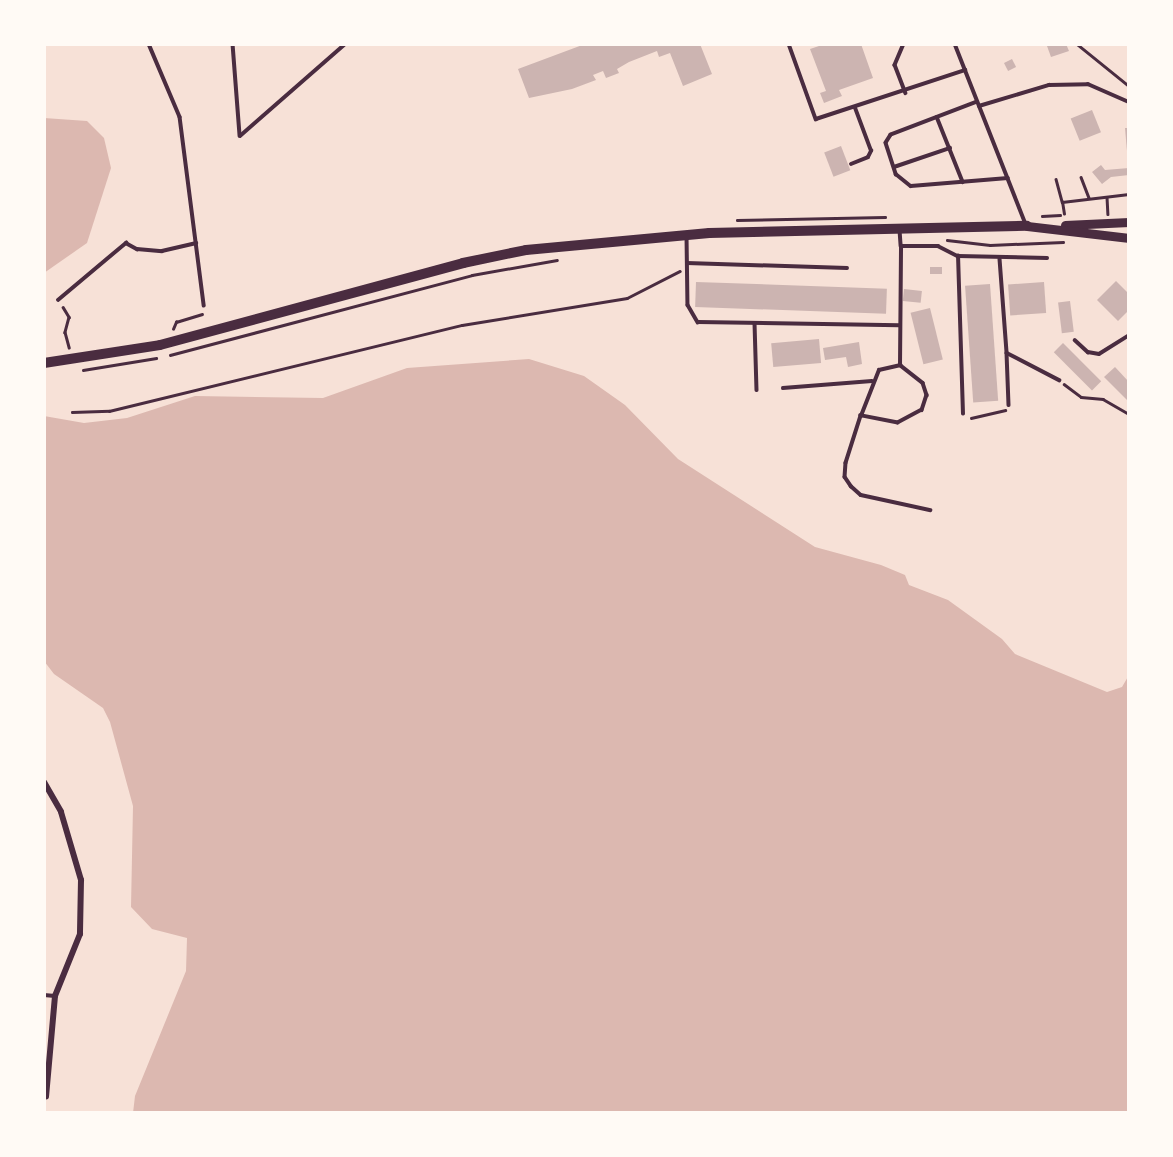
<!DOCTYPE html>
<style>
body{margin:0}
#map{position:relative;width:1173px;height:1157px;overflow:hidden;background:#f7e1d7;font-family:Helvetica,sans-serif}
div>[style]{position:absolute}
.water>*{inset:0;background:#dcb8b0}
.building>*{inset:0;background:#ccb4b1;transform-origin:0 0}
.path>*{height:2.5px;margin:-1.25px;padding:0 1.25px;transform-origin:1.25px;border-radius:1.25px;background:#4a2c40}
.service>*{height:3.5px;margin:-1.75px;padding:0 1.75px;transform-origin:1.75px;border-radius:1.75px;background:#4a2c40}
.minor>*{height:6px;margin:-3px;padding:0 3px;transform-origin:3px;border-radius:3px;background:#4a2c40}
.secondary>*{height:9px;margin:-4.5px;padding:0 4.5px;transform-origin:4.5px;border-radius:4.5px;background:#4a2c40}
.primary>*{height:10px;margin:-5px;padding:0 5px;transform-origin:5px;border-radius:5px;background:#4a2c40}
span{translate:-50% -50%;white-space:nowrap;text-align:center;line-height:1.15;-webkit-text-stroke:5px #fffaf5;paint-order:stroke}
.frame{position:absolute;inset:0;border:46px solid #fffaf5;pointer-events:none}
</style>
<div id="map">
<div class="water">
<div style="clip-path:polygon(44px 118px,87px 121px,104px 138px,111px 168px,87px 243px,44px 273px)"></div>
<div style="clip-path:polygon(529px 359px,584px 376px,625px 405px,678px 459px,815px 547px,881px 565px,905px 575px,909px 585px,948px 600px,1002px 639px,1015px 654px,1107px 692px,1122px 687px,1129px 675px,1129px 1113px,133px 1113px,135px 1096px,186px 971px,187px 938px,152px 929px,131px 907px,133px 806px,110px 722px,103px 708px,54px 674px,44px 661px,44px 416px,84px 423px,127px 418px,195px 396px,323px 398px,407px 368px)"></div>
</div>
<div class="building">
<div style="clip-path:polygon(585px 44px,700px 44px,712px 74px,683px 86px,670px 53px,659px 57px,657px 51px,629px 62px,617px 69px,619px 73px,606px 78px,603px 71px,593px 75px,596px 80px,572px 89px,529px 98px,518px 69px)"></div>
<div style="clip-path:polygon(825px 44px,861px 44px,873px 78px,839px 90px,842px 96px,824px 103px,820px 93px,826px 91px,810px 49px)"></div>
<div style="clip-path:polygon(1066px 44px,1069px 51px,1051px 57px,1047px 46px)"></div>
<div style="left:1012px;top:59px;width:9px;height:9px;rotate:63deg"></div>
<div style="left:1092px;top:110px;width:24px;height:23px;rotate:68deg"></div>
<div style="clip-path:polygon(1125px 128px,1129px 128px,1129px 151px,1127px 151px)"></div>
<div style="left:841px;top:146px;width:26px;height:18px;rotate:69deg"></div>
<div style="clip-path:polygon(1101px 165px,1105px 170px,1129px 168px,1129px 175px,1111px 177px,1102px 184px,1092px 172px)"></div>
<div style="left:942px;top:267px;width:7px;height:12px;rotate:90deg"></div>
<div style="clip-path:polygon(1116px 281px,1129px 294px,1129px 310px,1118px 321px,1097px 300px)"></div>
<div style="left:696px;top:282px;width:191px;height:25px;rotate:2deg"></div>
<div style="left:1044px;top:282px;width:31px;height:36px;rotate:86deg"></div>
<div style="left:990px;top:284px;width:117px;height:25px;rotate:86deg"></div>
<div style="left:904px;top:289px;width:18px;height:12px;rotate:6deg"></div>
<div style="left:1070px;top:301px;width:31px;height:12px;rotate:83deg"></div>
<div style="left:930px;top:308px;width:53px;height:20px;rotate:76deg"></div>
<div style="left:819px;top:339px;width:24px;height:48px;rotate:85deg"></div>
<div style="clip-path:polygon(859px 342px,862px 364px,848px 367px,846px 357px,825px 360px,823px 348px)"></div>
<div style="left:1063px;top:343px;width:54px;height:13px;rotate:45deg"></div>
<div style="clip-path:polygon(1115px 367px,1129px 382px,1129px 402px,1104px 377px)"></div>
</div>
<div class="path">
<div style="left:1077px;top:44px;width:67px;rotate:38.9deg"></div>
<div style="left:1081px;top:177px;width:22px;rotate:69deg"></div>
<div style="left:1056px;top:179px;width:24px;rotate:75deg"></div>
<div style="left:1107px;top:197px;width:17px;rotate:87deg"></div>
<div style="left:1064px;top:214px;width:12px;rotate:-99deg"></div>
<div style="left:1062px;top:202px;width:67px;rotate:-6.8deg"></div>
<div style="left:1042px;top:216px;width:18px;rotate:-3deg"></div>
<div style="left:737px;top:220px;width:148px;rotate:-1.2deg"></div>
<div style="left:947px;top:240px;width:43px;rotate:6.6deg"></div>
<div style="left:990px;top:245px;width:73px;rotate:-2.4deg"></div>
<div style="left:63px;top:307px;width:12px;rotate:59deg"></div>
<div style="left:69px;top:317px;width:16px;rotate:105deg"></div>
<div style="left:65px;top:332px;width:16px;rotate:75deg"></div>
<div style="left:173px;top:329px;width:8px;rotate:-67deg"></div>
<div style="left:176px;top:322px;width:27px;rotate:-17deg"></div>
<div style="left:170px;top:355px;width:312px;rotate:-14.8deg"></div>
<div style="left:472px;top:275px;width:86px;rotate:-10deg"></div>
<div style="left:83px;top:370px;width:74px;rotate:-9.3deg"></div>
<div style="left:1064px;top:384px;width:21px;rotate:37deg"></div>
<div style="left:1081px;top:397px;width:22px;rotate:5deg"></div>
<div style="left:1103px;top:399px;width:30px;rotate:30deg"></div>
<div style="left:72px;top:412px;width:37px;rotate:-2deg"></div>
<div style="left:109px;top:411px;width:363px;rotate:-13.7deg"></div>
<div style="left:462px;top:325px;width:167px;rotate:-9.3deg"></div>
<div style="left:627px;top:298px;width:59px;rotate:-27deg"></div>
<div style="left:971px;top:418px;width:35px;rotate:-13deg"></div>
</div>
<div class="service">
<div style="left:149px;top:44px;width:79px;rotate:67deg"></div>
<div style="left:180px;top:117px;width:190px;rotate:82.7deg"></div>
<div style="left:233px;top:44px;width:92px;rotate:85.6deg"></div>
<div style="left:789px;top:44px;width:80px;rotate:70.2deg"></div>
<div style="left:816px;top:119px;width:157px;rotate:-18.2deg"></div>
<div style="left:904px;top:44px;width:23px;rotate:113deg"></div>
<div style="left:895px;top:65px;width:30px;rotate:69deg"></div>
<div style="left:955px;top:44px;width:193px;rotate:68.5deg"></div>
<div style="left:977px;top:102px;width:92px;rotate:159deg"></div>
<div style="left:891px;top:135px;width:9px;rotate:122deg"></div>
<div style="left:886px;top:143px;width:33px;rotate:72deg"></div>
<div style="left:896px;top:174px;width:19px;rotate:39deg"></div>
<div style="left:911px;top:186px;width:97px;rotate:-4.7deg"></div>
<div style="left:979px;top:106px;width:73px;rotate:-16.7deg"></div>
<div style="left:1049px;top:85px;width:39px;rotate:-1deg"></div>
<div style="left:1088px;top:84px;width:45px;rotate:23.7deg"></div>
<div style="left:937px;top:117px;width:70px;rotate:68.2deg"></div>
<div style="left:240px;top:136px;width:140px;rotate:-41.2deg"></div>
<div style="left:851px;top:164px;width:18px;rotate:-22deg"></div>
<div style="left:868px;top:157px;width:7px;rotate:-63deg"></div>
<div style="left:871px;top:151px;width:46px;rotate:-110.4deg"></div>
<div style="left:894px;top:167px;width:59px;rotate:-18.7deg"></div>
<div style="left:900px;top:230px;width:16px;rotate:86deg"></div>
<div style="left:901px;top:246px;width:37px"></div>
<div style="left:938px;top:246px;width:22px;rotate:27deg"></div>
<div style="left:687px;top:236px;width:69px;rotate:89.2deg"></div>
<div style="left:688px;top:305px;width:20px;rotate:60deg"></div>
<div style="left:698px;top:322px;width:201px;rotate:0.9deg"></div>
<div style="left:1000px;top:259px;width:94px;rotate:85.7deg"></div>
<div style="left:1007px;top:353px;width:59px;rotate:27.4deg"></div>
<div style="left:687px;top:263px;width:160px;rotate:1.8deg"></div>
<div style="left:58px;top:300px;width:89px;rotate:-40deg"></div>
<div style="left:126px;top:243px;width:13px;rotate:29deg"></div>
<div style="left:137px;top:249px;width:25px;rotate:5deg"></div>
<div style="left:162px;top:251px;width:35px;rotate:-13deg"></div>
<div style="left:755px;top:323px;width:67px;rotate:88.3deg"></div>
<div style="left:1075px;top:340px;width:18px;rotate:43deg"></div>
<div style="left:1088px;top:352px;width:11px;rotate:10deg"></div>
<div style="left:1099px;top:354px;width:36px;rotate:-32deg"></div>
<div style="left:1007px;top:353px;width:52px;rotate:87.8deg"></div>
<div style="left:900px;top:365px;width:29px;rotate:38deg"></div>
<div style="left:923px;top:383px;width:13px;rotate:72deg"></div>
<div style="left:927px;top:395px;width:16px;rotate:108deg"></div>
<div style="left:922px;top:410px;width:27px;rotate:152deg"></div>
<div style="left:898px;top:423px;width:38px;rotate:-169deg"></div>
<div style="left:861px;top:416px;width:49px;rotate:-68.6deg"></div>
<div style="left:879px;top:370px;width:22px;rotate:-13deg"></div>
<div style="left:900px;top:365px;width:119px;rotate:-89.5deg"></div>
<div style="left:783px;top:388px;width:89px;rotate:-4.5deg"></div>
<div style="left:963px;top:414px;width:158px;rotate:-91.8deg"></div>
<div style="left:958px;top:256px;width:89px;rotate:1.3deg"></div>
<div style="left:861px;top:416px;width:49px;rotate:107.7deg"></div>
<div style="left:846px;top:463px;width:14px;rotate:94deg"></div>
<div style="left:845px;top:477px;width:11px;rotate:56deg"></div>
<div style="left:851px;top:486px;width:13px;rotate:42deg"></div>
<div style="left:861px;top:495px;width:71px;rotate:12.3deg"></div>
<div style="left:44px;top:995px;width:11px;rotate:5deg"></div>
</div>
<div class="minor">
<div style="left:44px;top:782px;width:34px;rotate:60deg"></div>
<div style="left:61px;top:812px;width:71px;rotate:73.6deg"></div>
<div style="left:81px;top:880px;width:54px;rotate:91.1deg"></div>
<div style="left:80px;top:934px;width:67px;rotate:112deg"></div>
<div style="left:55px;top:996px;width:101px;rotate:95.1deg"></div>
</div>
<div class="secondary">
<div style="left:1065px;top:225px;width:64px;rotate:-2.7deg"></div>
<div style="left:1027px;top:226px;width:103px;rotate:6.7deg"></div>
</div>
<div class="primary">
<div style="left:44px;top:363px;width:117px;rotate:-8.8deg"></div>
<div style="left:160px;top:345px;width:314px;rotate:-15.1deg"></div>
<div style="left:463px;top:263px;width:64px;rotate:-11.7deg"></div>
<div style="left:526px;top:250px;width:184px;rotate:-5.3deg"></div>
<div style="left:709px;top:233px;width:318px;rotate:-1.3deg"></div>
</div>
<div class="frame"></div>
</div>
